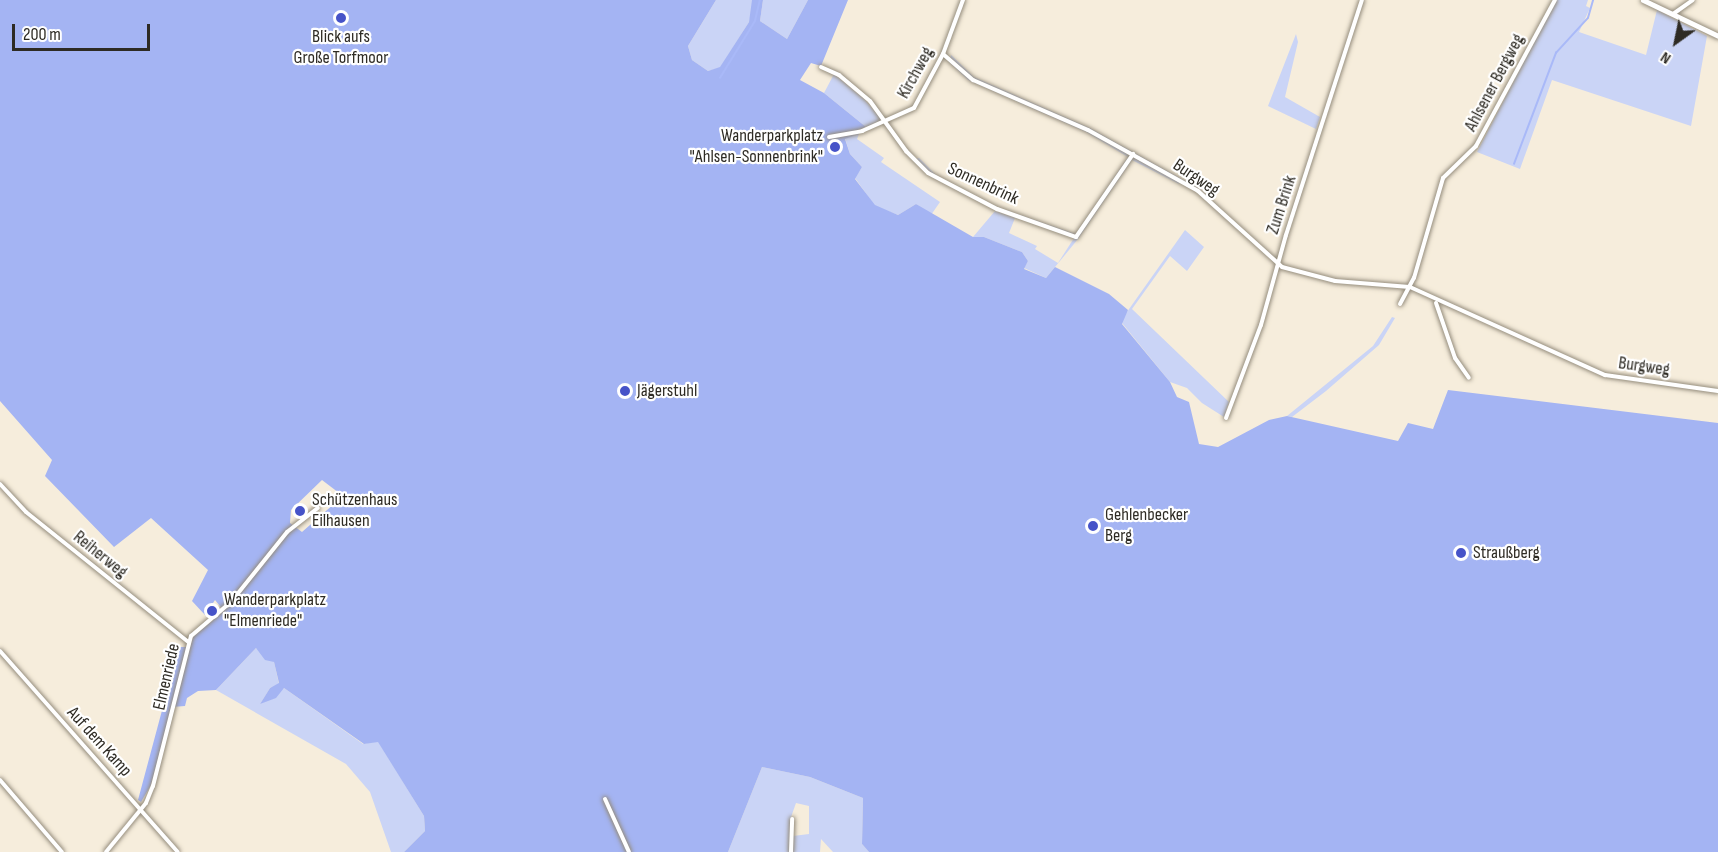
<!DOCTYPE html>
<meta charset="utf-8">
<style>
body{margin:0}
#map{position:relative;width:1718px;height:852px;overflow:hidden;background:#f6eddc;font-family:"Sofia Sans Condensed",sans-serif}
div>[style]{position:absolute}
.green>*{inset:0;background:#cad4f6}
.forest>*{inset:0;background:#a4b4f3}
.stream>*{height:1.5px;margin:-0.75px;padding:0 0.75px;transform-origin:0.75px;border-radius:0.75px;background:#a9b9f8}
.roads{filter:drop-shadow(0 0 2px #948c7c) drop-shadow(0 0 2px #948c7c)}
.minor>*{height:4px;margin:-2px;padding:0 2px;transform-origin:2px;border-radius:2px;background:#fff}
.secondary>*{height:5px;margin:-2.5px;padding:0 2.5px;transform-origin:2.5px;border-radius:2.5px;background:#fff}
.dots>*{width:16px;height:16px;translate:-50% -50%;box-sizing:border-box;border:3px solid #fff;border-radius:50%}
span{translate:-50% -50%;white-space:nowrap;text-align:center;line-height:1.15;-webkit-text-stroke:4.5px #fff;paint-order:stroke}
.poi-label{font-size:18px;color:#2e2b24}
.right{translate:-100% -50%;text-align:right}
.left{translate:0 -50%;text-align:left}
.street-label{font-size:18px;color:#2e2b24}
.north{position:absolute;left:1646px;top:12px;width:60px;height:60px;-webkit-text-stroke:4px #fff;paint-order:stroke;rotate:213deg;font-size:16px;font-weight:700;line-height:24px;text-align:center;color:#2e2b24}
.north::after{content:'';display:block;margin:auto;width:21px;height:27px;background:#2e2b24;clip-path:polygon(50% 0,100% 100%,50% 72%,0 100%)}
.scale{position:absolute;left:12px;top:24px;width:138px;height:27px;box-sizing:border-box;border:3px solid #2e2b24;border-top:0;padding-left:8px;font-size:18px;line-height:21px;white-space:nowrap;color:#2e2b24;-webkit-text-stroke:4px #fff;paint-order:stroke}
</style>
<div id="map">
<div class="green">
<div style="clip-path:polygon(716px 0,752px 0,754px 5px,749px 22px,720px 68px,708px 71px,692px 60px,688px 46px)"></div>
<div style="clip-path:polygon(763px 0,808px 0,787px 39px,760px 21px)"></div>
<div style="clip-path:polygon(1556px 0,1588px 0,1586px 6px,1590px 8px,1579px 32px,1646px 55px,1657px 10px,1707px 36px,1691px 126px,1552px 80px,1520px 169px,1477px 152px)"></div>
<div style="clip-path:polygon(1296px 34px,1298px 42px,1285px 97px,1320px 117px,1316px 129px,1268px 106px)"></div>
<div style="clip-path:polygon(951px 55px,974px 77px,1090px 128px,1196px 187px,1220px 208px,1180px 180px,1179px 184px,1132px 160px,1078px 239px,1046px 278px,1024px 268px,1028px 261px,1022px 252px,984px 237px,973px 237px,995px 211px,1015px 218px,1009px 233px,1037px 246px,1035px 249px,1058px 263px,1076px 235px,997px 208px,929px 172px,915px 159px,919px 158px,937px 176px,997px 207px,1076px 234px,1128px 157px,1086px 132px,968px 80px,949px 62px)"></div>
<div style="clip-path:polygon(834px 74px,864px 99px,882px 120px,866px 127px,824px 93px)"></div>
<div style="clip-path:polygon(859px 134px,857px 139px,884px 158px,881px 162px,940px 202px,931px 215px,916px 204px,898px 215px,875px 206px,855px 178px,862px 167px,850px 154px,845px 138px)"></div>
<div style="clip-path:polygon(1185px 230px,1204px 247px,1187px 271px,1170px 256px,1132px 309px,1229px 402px,1224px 417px,1202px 403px,1187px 388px,1170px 382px,1122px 323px,1122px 319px)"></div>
<div style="clip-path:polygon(1392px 317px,1395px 318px,1379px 345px,1326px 391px,1292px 417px,1287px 416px,1373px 346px)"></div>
<div style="clip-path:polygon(256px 648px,274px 662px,279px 684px,270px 688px,260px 704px,284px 688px,363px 744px,378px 741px,424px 816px,425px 831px,404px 852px,391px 852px,370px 792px,346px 764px,216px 690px)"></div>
<div style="clip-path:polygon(762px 767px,810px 777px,863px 798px,862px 844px,869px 852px,833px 852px,821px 839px,820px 852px,793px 852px,793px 836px,809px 834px,809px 806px,796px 803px,790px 820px,790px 852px,728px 852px)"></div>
</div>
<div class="forest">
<div style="clip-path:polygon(evenodd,0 0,716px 0,688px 46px,692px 60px,708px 71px,720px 67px,749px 22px,752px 0,763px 0,760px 21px,787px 39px,808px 0,848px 0,821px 66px,811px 63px,800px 80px,824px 93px,866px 127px,858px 130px,859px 134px,845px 139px,850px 154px,862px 167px,855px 179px,875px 205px,898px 215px,916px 204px,973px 237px,984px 237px,1022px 252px,1028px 261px,1024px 269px,1046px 278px,1055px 267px,1109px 294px,1128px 310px,1122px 324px,1170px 382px,1177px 397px,1189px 402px,1199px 444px,1218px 447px,1269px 420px,1287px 416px,1398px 441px,1408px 423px,1433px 429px,1448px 390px,1718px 423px,1718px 852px,869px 852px,862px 844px,863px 798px,810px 777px,762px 767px,728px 852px,404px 852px,425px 831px,424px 816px,378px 742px,364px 744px,284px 688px,276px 698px,260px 704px,270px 688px,279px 683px,274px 662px,265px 660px,256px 648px,216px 690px,198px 691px,187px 698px,185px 706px,172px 707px,151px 785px,141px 802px,138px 800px,179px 647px,190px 647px,193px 637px,224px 611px,215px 600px,205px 615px,192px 601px,208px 570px,151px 518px,114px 547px,45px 476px,52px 460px,0 401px,0 0,322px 480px,343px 496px,302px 532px,290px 523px,291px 510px,322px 480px)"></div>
</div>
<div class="stream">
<div style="left:720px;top:78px;width:67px;rotate:-58.4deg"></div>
<div style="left:755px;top:21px;width:22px;rotate:-77deg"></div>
<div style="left:1514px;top:164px;width:119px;rotate:-69.3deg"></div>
<div style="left:1556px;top:53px;width:47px;rotate:-47.6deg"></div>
<div style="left:1588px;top:18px;width:19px;rotate:-74deg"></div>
</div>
<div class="roads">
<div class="minor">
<div style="left:1673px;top:14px;width:24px;rotate:-35deg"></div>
<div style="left:943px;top:54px;width:40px;rotate:41deg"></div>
<div style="left:973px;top:80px;width:125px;rotate:23.5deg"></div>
<div style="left:1088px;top:130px;width:126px;rotate:29deg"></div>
<div style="left:1198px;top:191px;width:113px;rotate:42.1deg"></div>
<div style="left:1282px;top:267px;width:55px;rotate:14.8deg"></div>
<div style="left:1335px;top:281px;width:75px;rotate:4.6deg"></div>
<div style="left:1410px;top:287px;width:214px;rotate:24.3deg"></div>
<div style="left:1605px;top:375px;width:114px;rotate:8.1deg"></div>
<div style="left:821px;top:67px;width:20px;rotate:24deg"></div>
<div style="left:839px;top:75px;width:40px;rotate:40deg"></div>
<div style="left:870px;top:101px;width:62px;rotate:54.2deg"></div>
<div style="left:906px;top:151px;width:31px;rotate:45deg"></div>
<div style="left:928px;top:173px;width:78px;rotate:27.6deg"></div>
<div style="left:997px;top:209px;width:84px;rotate:19.5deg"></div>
<div style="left:1076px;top:237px;width:101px;rotate:-55.5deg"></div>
<div style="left:829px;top:137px;width:34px;rotate:-10deg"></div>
<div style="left:862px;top:131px;width:57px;rotate:-23.9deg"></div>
<div style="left:914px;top:108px;width:61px;rotate:-61.8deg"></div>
<div style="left:943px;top:54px;width:58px;rotate:-69.7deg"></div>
<div style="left:1436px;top:303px;width:58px;rotate:70.9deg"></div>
<div style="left:1455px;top:358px;width:24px;rotate:55deg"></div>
<div style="left:1400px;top:304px;width:30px;rotate:-62deg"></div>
<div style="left:1414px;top:278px;width:104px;rotate:-73.8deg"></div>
<div style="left:1443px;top:178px;width:46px;rotate:-44.1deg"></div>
<div style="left:1476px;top:146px;width:166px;rotate:-61.6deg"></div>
<div style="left:1226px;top:418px;width:99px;rotate:-69.4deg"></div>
<div style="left:1261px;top:325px;width:93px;rotate:-74.5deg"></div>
<div style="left:1286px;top:235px;width:247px;rotate:-72.1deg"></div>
<div style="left:0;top:484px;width:38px;rotate:47deg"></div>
<div style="left:26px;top:512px;width:208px;rotate:38.7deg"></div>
<div style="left:0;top:651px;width:268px;rotate:48.5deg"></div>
<div style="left:0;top:780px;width:95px;rotate:49.3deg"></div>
<div style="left:605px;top:799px;width:58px;rotate:65.6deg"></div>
<div style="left:106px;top:852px;width:63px;rotate:-50.8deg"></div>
<div style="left:146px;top:803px;width:18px;rotate:-68deg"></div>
<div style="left:153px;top:786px;width:155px;rotate:-75.8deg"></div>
<div style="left:191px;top:636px;width:52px;rotate:-40.4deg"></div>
<div style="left:231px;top:602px;width:90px;rotate:-51.3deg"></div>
<div style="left:287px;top:532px;width:39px;rotate:-38deg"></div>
<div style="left:791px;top:852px;width:33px;rotate:-88deg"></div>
</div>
<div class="secondary">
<div style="left:1643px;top:0;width:83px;rotate:25.6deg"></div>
</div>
</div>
<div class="dots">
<div style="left:341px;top:18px;background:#4653c8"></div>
<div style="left:835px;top:147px;background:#4653c8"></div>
<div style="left:625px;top:391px;background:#4653c8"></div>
<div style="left:300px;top:511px;background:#4653c8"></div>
<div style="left:1093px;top:526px;background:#4653c8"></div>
<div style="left:1461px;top:553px;background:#4653c8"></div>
<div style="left:212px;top:611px;background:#4653c8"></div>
</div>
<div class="poi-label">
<span style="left:341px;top:48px">Blick aufs<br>Große Torfmoor</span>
<span class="right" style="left:823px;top:147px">Wanderparkplatz<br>"Ahlsen-Sonnenbrink"</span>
<span class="left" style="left:637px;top:391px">Jägerstuhl</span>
<span class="left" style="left:312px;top:511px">Schützenhaus<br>Eilhausen</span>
<span class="left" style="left:1105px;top:526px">Gehlenbecker<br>Berg</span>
<span class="left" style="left:1473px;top:553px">Straußberg</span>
<span class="left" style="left:224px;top:611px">Wanderparkplatz<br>"Elmenriede"</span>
</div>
<div class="street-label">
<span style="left:916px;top:73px;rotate:-61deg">Kirchweg</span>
<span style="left:1495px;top:83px;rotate:-62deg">Ahlsener Bergweg</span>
<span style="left:1196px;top:178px;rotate:34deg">Burgweg</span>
<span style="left:983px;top:184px;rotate:25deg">Sonnenbrink</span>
<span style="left:1282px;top:205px;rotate:-72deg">Zum Brink</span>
<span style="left:1644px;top:367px;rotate:8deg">Burgweg</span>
<span style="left:100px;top:555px;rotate:39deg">Reiherweg</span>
<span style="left:167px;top:677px;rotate:-77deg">Elmenriede</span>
<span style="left:99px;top:742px;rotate:48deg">Auf dem Kamp</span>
</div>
<div class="north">N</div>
<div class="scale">200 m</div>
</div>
